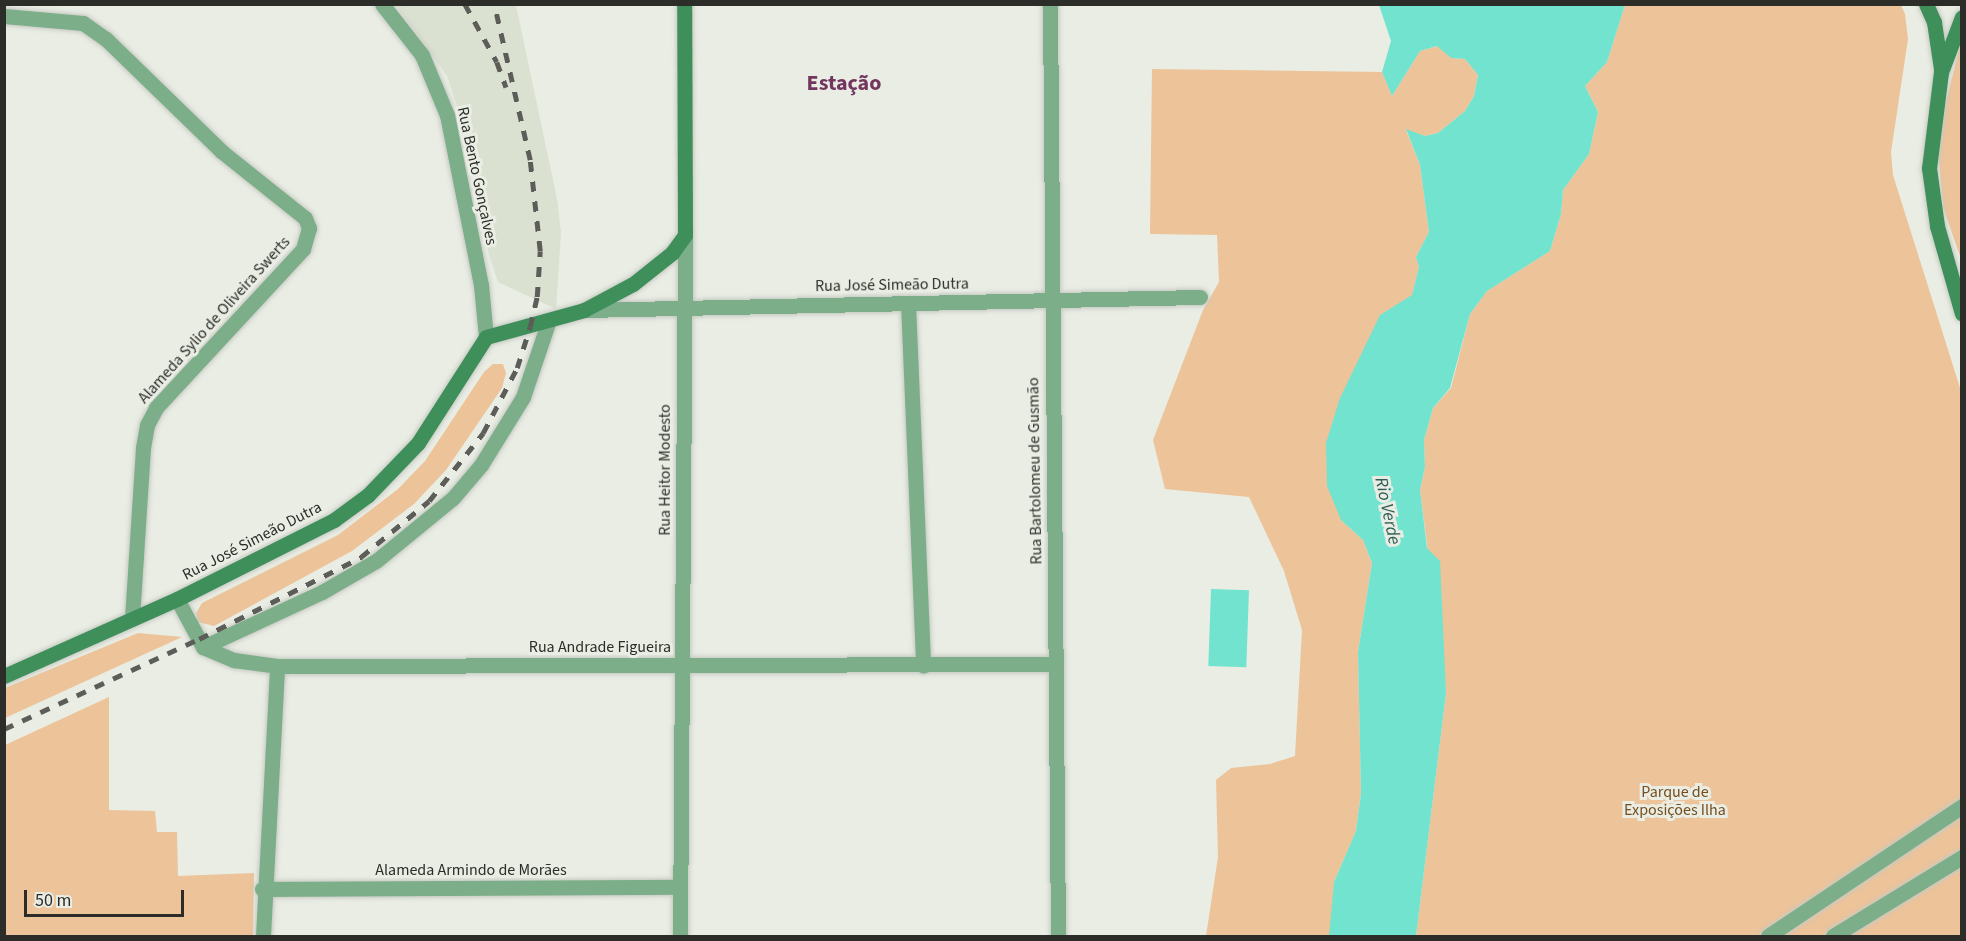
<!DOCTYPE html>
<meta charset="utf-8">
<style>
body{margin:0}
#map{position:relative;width:1966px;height:941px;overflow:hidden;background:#e9ede4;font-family:"Source Sans 3",sans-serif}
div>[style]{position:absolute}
.built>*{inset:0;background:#dbe1d1}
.green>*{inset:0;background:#edc399}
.water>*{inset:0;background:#71e3cf;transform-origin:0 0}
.roads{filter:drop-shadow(0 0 2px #c7cac2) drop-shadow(0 0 2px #c7cac2)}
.minor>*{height:15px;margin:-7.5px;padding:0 7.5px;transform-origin:7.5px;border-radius:7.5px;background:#7cae89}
.secondary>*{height:15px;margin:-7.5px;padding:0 7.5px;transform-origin:7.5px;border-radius:7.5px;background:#3e8f5a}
.rail>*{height:4.5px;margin-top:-2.25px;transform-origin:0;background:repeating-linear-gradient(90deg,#5c5d58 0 10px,transparent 0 20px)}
span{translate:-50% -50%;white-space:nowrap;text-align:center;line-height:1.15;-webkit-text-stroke:6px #e9ede4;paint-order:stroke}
.street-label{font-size:16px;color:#2c2d29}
.park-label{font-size:16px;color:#764e1e}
.water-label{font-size:18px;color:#2d5e55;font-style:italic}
.district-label{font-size:22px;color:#73375f;font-weight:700}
.frame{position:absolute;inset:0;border:6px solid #2c2d29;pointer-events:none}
.scale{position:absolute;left:24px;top:890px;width:160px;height:27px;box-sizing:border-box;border:3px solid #2c2d29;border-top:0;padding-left:8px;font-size:18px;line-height:21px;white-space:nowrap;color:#2c2d29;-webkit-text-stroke:4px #e9ede4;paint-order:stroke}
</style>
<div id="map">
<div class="built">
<div style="clip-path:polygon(396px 5px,516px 5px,557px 199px,561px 233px,556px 309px,498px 282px,489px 255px,465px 130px,447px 76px)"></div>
</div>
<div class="green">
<div style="clip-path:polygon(1625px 5px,1901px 5px,1905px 14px,1908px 39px,1891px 152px,1893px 175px,1961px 391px,1961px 936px,1416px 936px,1446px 693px,1420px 490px,1425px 467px,1424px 440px,1433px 408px,1451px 388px,1470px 314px,1487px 291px,1550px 251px,1561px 214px,1563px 190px,1589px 154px,1598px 112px,1585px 86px,1607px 62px)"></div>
<div style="clip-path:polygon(1961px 42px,1961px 259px,1943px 207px,1937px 137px)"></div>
<div style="clip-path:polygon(1438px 46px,1451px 58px,1465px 59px,1478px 75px,1474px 96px,1465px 111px,1438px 133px,1425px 136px,1406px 130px,1420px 165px,1429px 232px,1416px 257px,1419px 267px,1412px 296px,1380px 315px,1341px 520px,1363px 540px,1372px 563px,1358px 652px,1361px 793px,1356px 831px,1334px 882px,1331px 932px,1329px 936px,1206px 936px,1218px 857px,1216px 780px,1231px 768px,1270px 764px,1295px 756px,1302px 630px,1284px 571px,1249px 497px,1165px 489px,1153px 440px,1203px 310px,1219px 282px,1217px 235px,1150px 234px,1152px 69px,1382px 72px,1392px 96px,1420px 51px)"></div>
<div style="clip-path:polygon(493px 364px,503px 364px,506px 373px,502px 388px,446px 470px,414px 504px,352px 551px,214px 626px,198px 622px,196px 613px,202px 603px,338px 535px,398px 489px,425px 461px,484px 372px)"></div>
<div style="clip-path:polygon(138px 633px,182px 637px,5px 718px,5px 688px)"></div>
<div style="clip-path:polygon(109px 697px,109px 810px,155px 811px,157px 832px,177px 832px,178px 876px,254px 873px,253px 936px,5px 936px,5px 745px)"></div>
</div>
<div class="water">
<div style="clip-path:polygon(1379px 5px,1625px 5px,1607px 62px,1585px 86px,1598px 112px,1589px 154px,1563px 190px,1561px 214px,1550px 251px,1487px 291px,1470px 314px,1450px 388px,1433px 408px,1424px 440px,1425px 467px,1420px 490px,1427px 548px,1440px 561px,1446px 693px,1416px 936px,1329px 936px,1334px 882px,1356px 831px,1361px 793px,1358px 652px,1372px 563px,1363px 540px,1341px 520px,1327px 486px,1326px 443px,1340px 398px,1380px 315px,1412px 295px,1419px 267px,1416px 257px,1429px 232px,1420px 165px,1406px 129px,1425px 136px,1438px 133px,1465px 111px,1474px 96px,1478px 75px,1465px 59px,1451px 58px,1437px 46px,1420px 51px,1392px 96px,1382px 72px,1391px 41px)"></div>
<div style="left:1211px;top:589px;width:38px;height:77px;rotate:2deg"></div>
</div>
<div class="roads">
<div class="minor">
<div style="left:382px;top:4px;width:65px;rotate:51.9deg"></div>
<div style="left:422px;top:55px;width:65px;rotate:67.4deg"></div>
<div style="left:447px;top:115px;width:173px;rotate:78.7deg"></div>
<div style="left:481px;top:285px;width:52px;rotate:84.5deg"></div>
<div style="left:1050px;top:4px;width:932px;rotate:89.51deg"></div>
<div style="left:4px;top:16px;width:79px;rotate:5.1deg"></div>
<div style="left:83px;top:23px;width:28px;rotate:35deg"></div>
<div style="left:106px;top:39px;width:161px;rotate:44.2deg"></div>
<div style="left:221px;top:151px;width:107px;rotate:38.6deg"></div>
<div style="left:305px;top:218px;width:11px;rotate:68deg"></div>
<div style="left:309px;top:228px;width:22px;rotate:106deg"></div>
<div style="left:303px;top:249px;width:217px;rotate:132.8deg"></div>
<div style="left:156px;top:408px;width:19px;rotate:118deg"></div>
<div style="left:147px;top:425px;width:23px;rotate:100deg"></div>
<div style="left:143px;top:448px;width:169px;rotate:93.7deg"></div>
<div style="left:908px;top:303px;width:363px;rotate:87.6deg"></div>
<div style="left:584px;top:310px;width:616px;rotate:-1.21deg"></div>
<div style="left:177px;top:599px;width:55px;rotate:61.6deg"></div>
<div style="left:203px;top:647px;width:34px;rotate:23deg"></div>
<div style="left:234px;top:660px;width:43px;rotate:7.9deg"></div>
<div style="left:277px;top:666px;width:778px;rotate:-0.15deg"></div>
<div style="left:203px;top:647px;width:131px;rotate:-24.8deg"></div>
<div style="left:322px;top:592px;width:62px;rotate:-29.9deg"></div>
<div style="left:376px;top:561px;width:99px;rotate:-39.3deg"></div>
<div style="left:453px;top:498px;width:43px;rotate:-49.7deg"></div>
<div style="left:481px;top:465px;width:80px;rotate:-58.3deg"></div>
<div style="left:523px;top:397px;width:78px;rotate:-71.3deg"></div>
<div style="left:262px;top:889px;width:418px;rotate:-0.3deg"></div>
<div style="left:263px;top:936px;width:270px;rotate:-87deg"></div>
<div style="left:680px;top:936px;width:701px;rotate:-89.59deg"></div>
<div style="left:1768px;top:936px;width:234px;rotate:-33.8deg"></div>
<div style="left:1833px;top:936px;width:151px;rotate:-31.5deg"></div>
</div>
<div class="secondary">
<div style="left:1926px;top:4px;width:20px;rotate:66deg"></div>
<div style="left:1934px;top:22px;width:48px;rotate:81.5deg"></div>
<div style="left:1962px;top:17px;width:59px;rotate:110.9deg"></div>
<div style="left:1941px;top:72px;width:97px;rotate:97.1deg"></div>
<div style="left:1929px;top:168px;width:59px;rotate:82.1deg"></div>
<div style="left:1937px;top:226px;width:91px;rotate:74.1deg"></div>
<div style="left:4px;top:676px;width:189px;rotate:-24deg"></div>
<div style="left:177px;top:599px;width:176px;rotate:-26.7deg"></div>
<div style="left:334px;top:520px;width:42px;rotate:-36.3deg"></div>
<div style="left:368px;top:495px;width:72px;rotate:-46.1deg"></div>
<div style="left:418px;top:443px;width:126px;rotate:-57.3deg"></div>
<div style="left:486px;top:337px;width:102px;rotate:-15.4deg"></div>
<div style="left:584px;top:310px;width:55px;rotate:-28deg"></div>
<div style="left:633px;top:284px;width:50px;rotate:-38.5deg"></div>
<div style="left:672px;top:253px;width:22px;rotate:-54deg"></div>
<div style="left:685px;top:235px;width:231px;rotate:-90.2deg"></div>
</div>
</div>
<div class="rail">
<div style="left:465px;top:4px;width:66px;rotate:61.1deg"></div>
<div style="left:497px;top:62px;width:27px;rotate:70deg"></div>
<div style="left:4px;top:729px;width:215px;rotate:-24.8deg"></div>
<div style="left:199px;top:639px;width:182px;rotate:-26.8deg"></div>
<div style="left:361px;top:557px;width:88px;rotate:-39.5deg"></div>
<div style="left:429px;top:501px;width:87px;rotate:-51.5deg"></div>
<div style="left:483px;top:433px;width:73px;rotate:-62.4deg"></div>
<div style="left:517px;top:368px;width:43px;rotate:-72.4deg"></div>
<div style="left:530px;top:327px;width:31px;rotate:-77deg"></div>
<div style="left:537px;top:297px;width:46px;rotate:-86.3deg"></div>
<div style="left:540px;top:251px;width:92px;rotate:-96.3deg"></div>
<div style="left:530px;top:160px;width:160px;rotate:-103deg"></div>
</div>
<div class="street-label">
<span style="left:477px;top:176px;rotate:78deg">Rua Bento Gonçalves</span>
<span style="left:892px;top:285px;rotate:-1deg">Rua José Simeão Dutra</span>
<span style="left:214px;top:320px;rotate:-48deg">Alameda Sylio de Oliveira Swerts</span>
<span style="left:665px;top:470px;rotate:-90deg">Rua Heitor Modesto</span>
<span style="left:1035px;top:471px;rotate:-91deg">Rua Bartolomeu de Gusmão</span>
<span style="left:252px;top:541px;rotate:-27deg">Rua José Simeão Dutra</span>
<span style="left:600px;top:647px">Rua Andrade Figueira</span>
<span style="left:471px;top:870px">Alameda Armindo de Morães</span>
</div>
<div class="park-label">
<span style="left:1675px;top:801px">Parque de<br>Exposições Ilha</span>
</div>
<div class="water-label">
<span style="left:1387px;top:511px;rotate:78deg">Rio Verde</span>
</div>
<div class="district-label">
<span style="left:844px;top:84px">Estação</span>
</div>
<div class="frame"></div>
<div class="scale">50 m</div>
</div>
